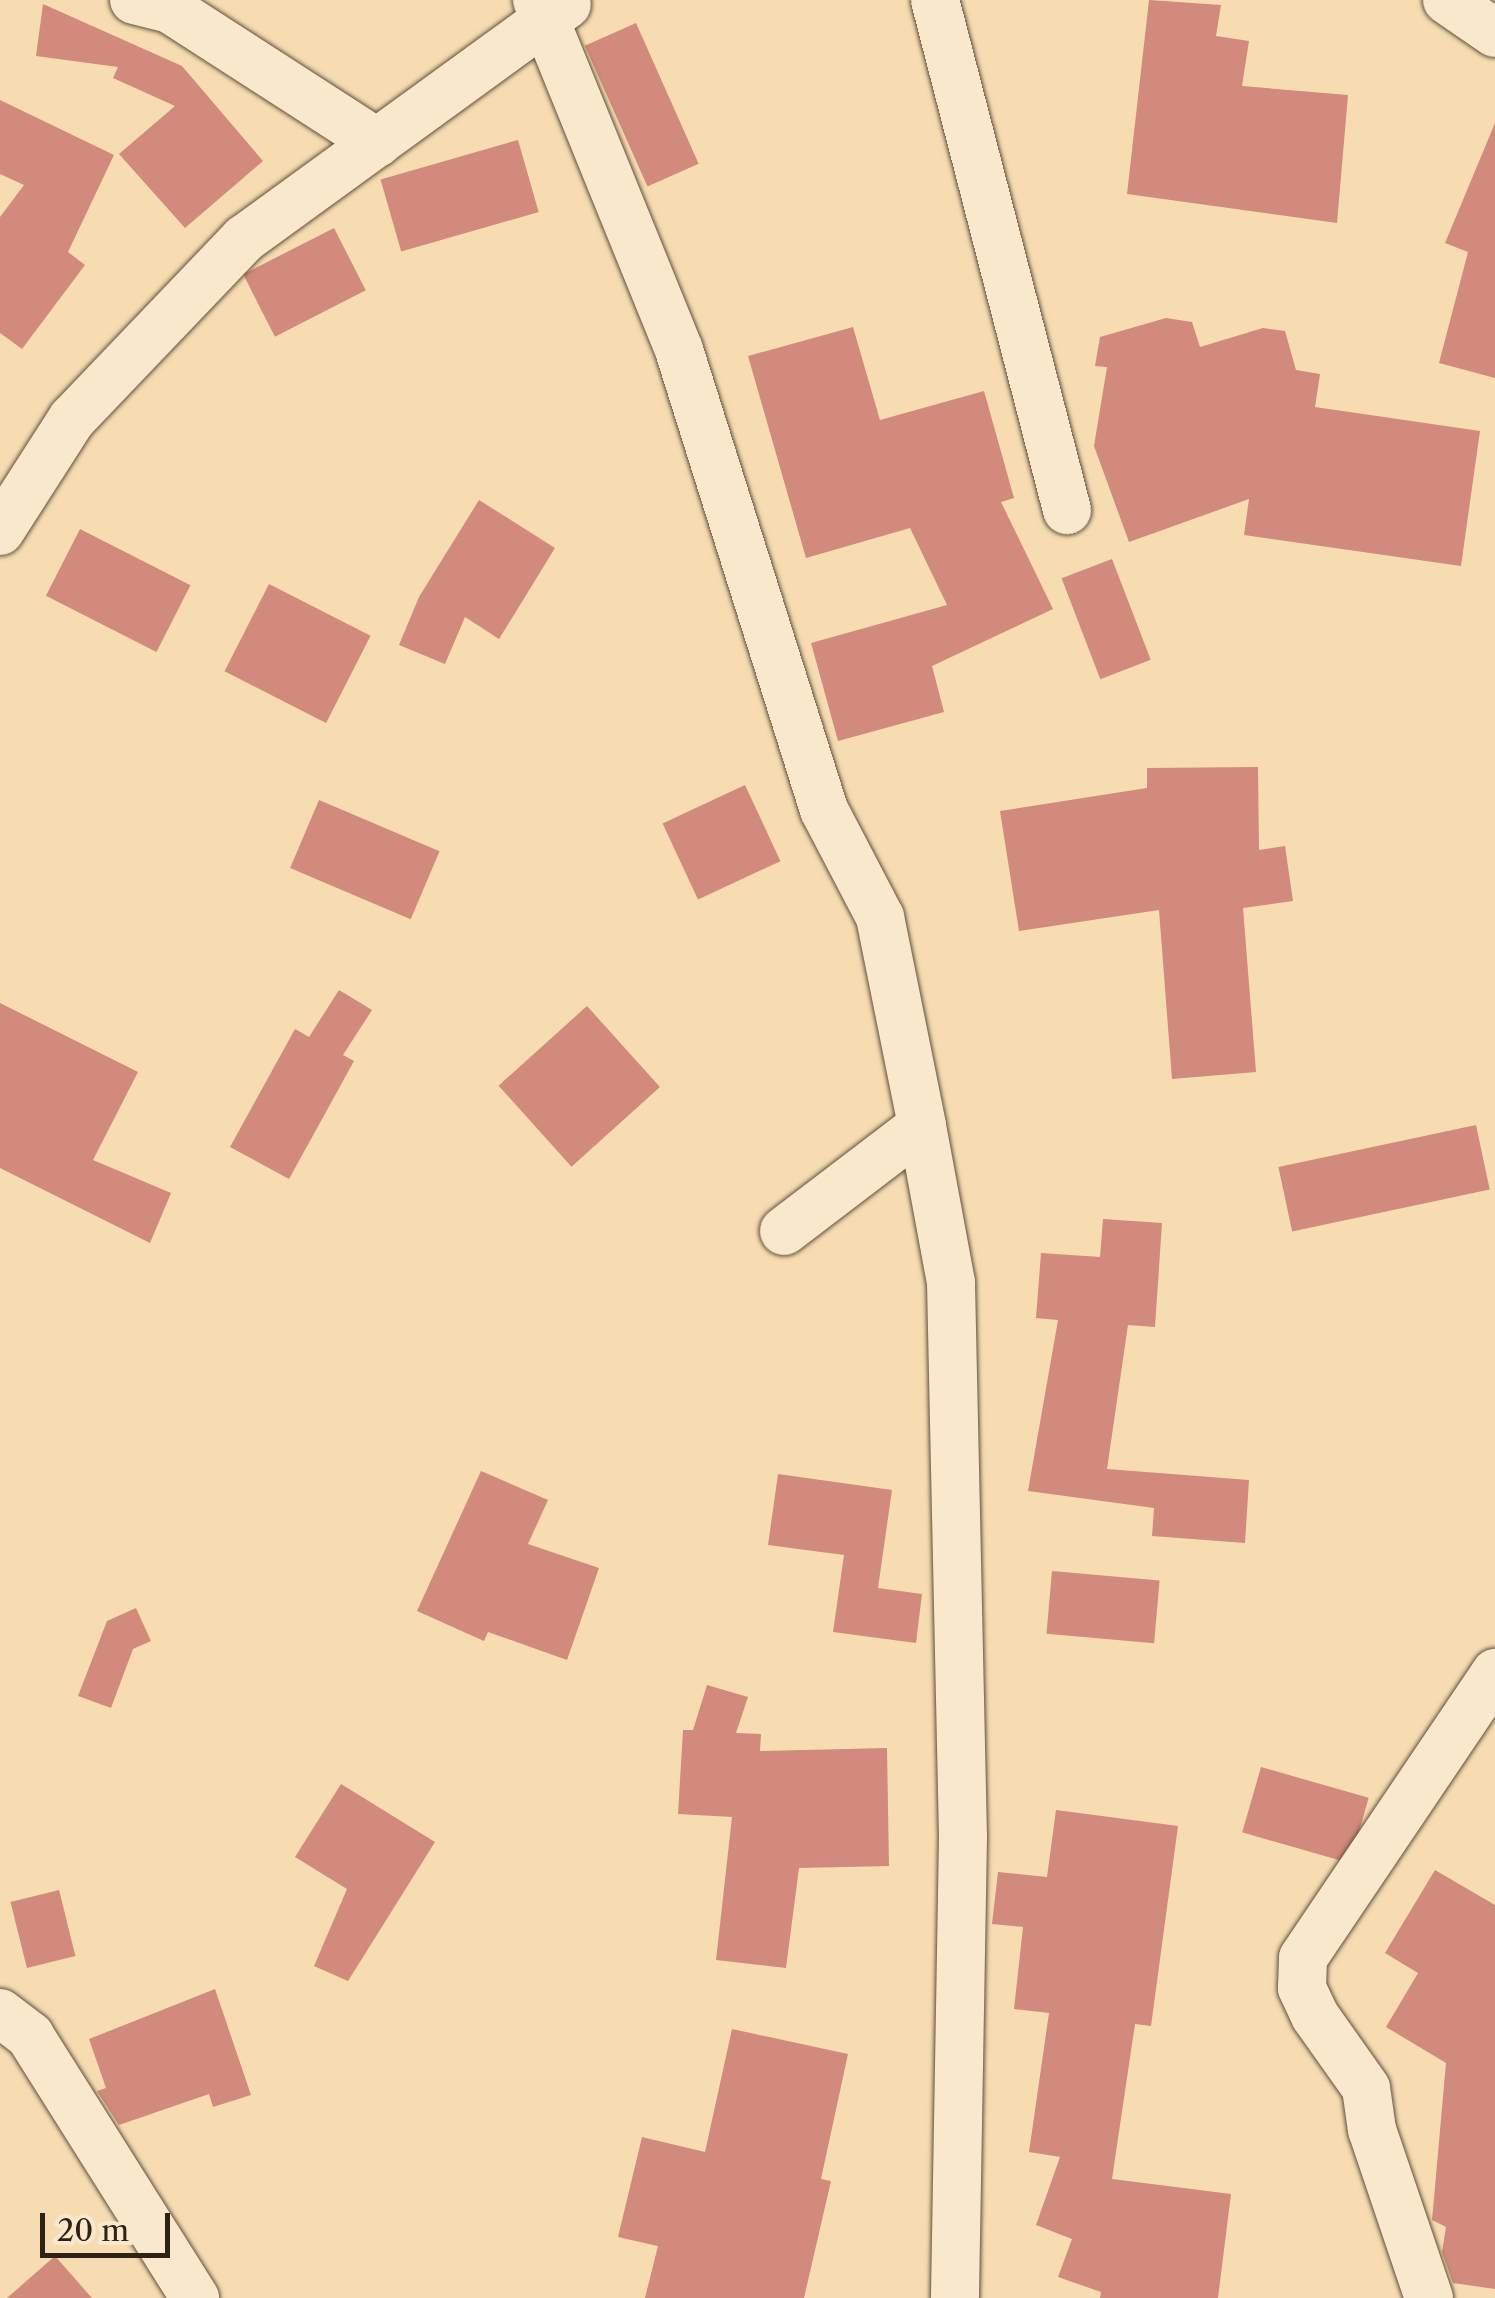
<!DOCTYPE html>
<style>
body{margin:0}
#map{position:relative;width:1495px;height:2298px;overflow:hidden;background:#f7dcb1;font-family:"Libre Caslon Text",serif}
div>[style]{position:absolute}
.building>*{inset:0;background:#d18a7b;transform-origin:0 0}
.roads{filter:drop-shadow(0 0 2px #60503e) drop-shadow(0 0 2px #60503e)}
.minor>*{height:48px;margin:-24px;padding:0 24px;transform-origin:24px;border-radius:24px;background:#fae8cc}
span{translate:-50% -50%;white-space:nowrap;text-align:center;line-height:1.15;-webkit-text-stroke:10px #fae8cc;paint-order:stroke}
.scale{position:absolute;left:40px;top:2213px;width:130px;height:45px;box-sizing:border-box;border:5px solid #2e2217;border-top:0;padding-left:12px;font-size:30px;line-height:35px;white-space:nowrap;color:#2e2217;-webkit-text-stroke:8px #fae8cc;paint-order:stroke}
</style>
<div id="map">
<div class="building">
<div style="clip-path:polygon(1149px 0,1221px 5px,1216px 36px,1249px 41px,1242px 86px,1348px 95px,1337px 223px,1127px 194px)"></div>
<div style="clip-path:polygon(43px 4px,182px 66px,263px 161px,185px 228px,119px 154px,175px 106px,113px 78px,118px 67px,36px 56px)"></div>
<div style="left:636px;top:23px;width:154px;height:56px;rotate:66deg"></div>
<div style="clip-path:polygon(0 100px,114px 155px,68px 252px,85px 265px,22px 349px,0 333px,0 217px,24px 185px,0 174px)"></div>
<div style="clip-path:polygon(1495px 123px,1495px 378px,1439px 363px,1468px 252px,1445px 243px)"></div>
<div style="left:518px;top:140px;width:75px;height:143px;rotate:74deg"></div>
<div style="left:334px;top:228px;width:70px;height:102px;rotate:63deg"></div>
<div style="clip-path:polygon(1166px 318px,1192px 322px,1200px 347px,1263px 328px,1285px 331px,1296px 370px,1320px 374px,1315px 407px,1480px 431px,1461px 566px,1244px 535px,1249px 499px,1129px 542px,1094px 446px,1107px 367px,1095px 366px,1100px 337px)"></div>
<div style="clip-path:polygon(853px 327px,880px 420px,984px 391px,1014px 498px,1001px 502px,1053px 609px,932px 666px,944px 712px,838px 741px,811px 643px,947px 605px,910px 528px,806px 558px,748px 356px)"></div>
<div style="clip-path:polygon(479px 500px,555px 548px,499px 639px,465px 617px,445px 664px,399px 645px,419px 597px)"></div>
<div style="left:80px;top:529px;width:124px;height:75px;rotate:27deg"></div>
<div style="left:1112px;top:559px;width:108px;height:54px;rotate:69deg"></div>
<div style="left:269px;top:584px;width:114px;height:98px;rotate:27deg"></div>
<div style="clip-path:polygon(1258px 767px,1259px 850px,1285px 846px,1293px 901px,1243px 908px,1256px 1072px,1172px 1079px,1159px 910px,1019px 931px,1000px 811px,1147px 788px,1147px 768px)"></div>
<div style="left:745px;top:785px;width:84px;height:91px;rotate:65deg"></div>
<div style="left:319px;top:800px;width:131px;height:74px;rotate:23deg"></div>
<div style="clip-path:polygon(339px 990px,372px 1010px,343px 1055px,354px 1061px,289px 1179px,230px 1147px,295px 1029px,309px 1037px)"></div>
<div style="clip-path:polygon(0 1003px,138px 1072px,93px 1160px,171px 1193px,150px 1243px,0 1168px)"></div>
<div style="left:587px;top:1006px;width:109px;height:119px;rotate:48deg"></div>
<div style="left:1476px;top:1125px;width:66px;height:202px;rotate:78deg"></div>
<div style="clip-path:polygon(1103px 1219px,1162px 1223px,1155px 1327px,1128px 1325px,1107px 1469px,1249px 1480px,1245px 1543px,1152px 1536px,1154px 1508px,1028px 1491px,1058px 1320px,1036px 1318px,1041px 1253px,1100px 1257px)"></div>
<div style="clip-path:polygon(481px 1471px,548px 1500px,528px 1544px,599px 1568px,567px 1660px,488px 1632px,484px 1641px,417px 1611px)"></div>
<div style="clip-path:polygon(778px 1474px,892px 1490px,878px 1588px,922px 1594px,916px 1643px,833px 1632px,844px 1555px,768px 1545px)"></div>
<div style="left:1052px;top:1571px;width:108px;height:63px;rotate:5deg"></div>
<div style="clip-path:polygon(136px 1608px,151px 1641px,133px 1649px,111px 1708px,78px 1696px,107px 1621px)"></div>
<div style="clip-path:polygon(707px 1685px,748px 1697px,736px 1733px,761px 1734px,760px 1751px,887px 1748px,889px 1866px,799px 1868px,786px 1968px,716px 1960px,732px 1817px,678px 1814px,683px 1730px,693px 1730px)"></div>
<div style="left:1261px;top:1767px;width:112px;height:68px;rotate:16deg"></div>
<div style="clip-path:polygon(341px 1784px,435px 1842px,348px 1981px,314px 1966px,347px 1889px,295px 1857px)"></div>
<div style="clip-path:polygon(1056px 1810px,1178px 1826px,1151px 2026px,1135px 2024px,1112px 2179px,1231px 2194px,1218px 2298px,1100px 2298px,1101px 2292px,1058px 2277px,1072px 2239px,1036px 2225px,1060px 2157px,1029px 2152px,1049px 2013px,1014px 2009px,1023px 1927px,992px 1924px,998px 1872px,1047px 1877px)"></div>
<div style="clip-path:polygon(1435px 1870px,1495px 1905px,1495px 2289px,1453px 2283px,1442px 2252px,1446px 2227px,1432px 2220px,1446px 2063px,1386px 2027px,1418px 1973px,1385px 1953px)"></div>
<div style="left:59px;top:1890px;width:68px;height:50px;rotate:76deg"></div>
<div style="clip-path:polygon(215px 1989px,251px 2095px,213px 2107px,209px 2094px,119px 2125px,97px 2091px,106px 2088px,89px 2039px)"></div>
<div style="clip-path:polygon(732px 2029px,848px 2054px,821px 2179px,831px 2181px,804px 2298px,645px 2298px,658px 2246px,618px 2237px,642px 2137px,705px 2152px)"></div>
<div style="clip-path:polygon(55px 2256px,92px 2298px,7px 2298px)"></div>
</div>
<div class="roads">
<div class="minor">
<div style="left:134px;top:0;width:37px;rotate:14deg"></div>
<div style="left:170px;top:9px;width:247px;rotate:32.8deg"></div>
<div style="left:537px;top:0;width:378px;rotate:67.9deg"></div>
<div style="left:679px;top:350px;width:482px;rotate:72.5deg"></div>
<div style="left:824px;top:810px;width:121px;rotate:62.4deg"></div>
<div style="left:880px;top:917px;width:213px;rotate:78.6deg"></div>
<div style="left:922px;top:1126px;width:160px;rotate:79.5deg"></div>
<div style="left:951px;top:1283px;width:554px;rotate:88.76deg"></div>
<div style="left:963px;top:1837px;width:461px;rotate:91deg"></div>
<div style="left:935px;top:0;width:527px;rotate:75.49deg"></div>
<div style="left:1447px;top:0;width:58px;rotate:34.5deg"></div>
<div style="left:0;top:531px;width:133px;rotate:-57.3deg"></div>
<div style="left:72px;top:419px;width:249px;rotate:-46.3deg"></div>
<div style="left:244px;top:239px;width:399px;rotate:-36deg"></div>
<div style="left:784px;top:1231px;width:173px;rotate:-37.3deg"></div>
<div style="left:0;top:2013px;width:38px;rotate:37deg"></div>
<div style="left:30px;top:2036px;width:310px;rotate:57.8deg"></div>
<div style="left:1429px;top:2298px;width:177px;rotate:-108.7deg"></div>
<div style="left:1372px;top:2130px;width:42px;rotate:-98.1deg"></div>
<div style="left:1366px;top:2088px;width:88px;rotate:-125.3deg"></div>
<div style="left:1315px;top:2016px;width:31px;rotate:-115deg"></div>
<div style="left:1302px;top:1988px;width:30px;rotate:-88deg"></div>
<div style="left:1303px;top:1958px;width:344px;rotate:-56deg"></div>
</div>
</div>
<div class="scale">20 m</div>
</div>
